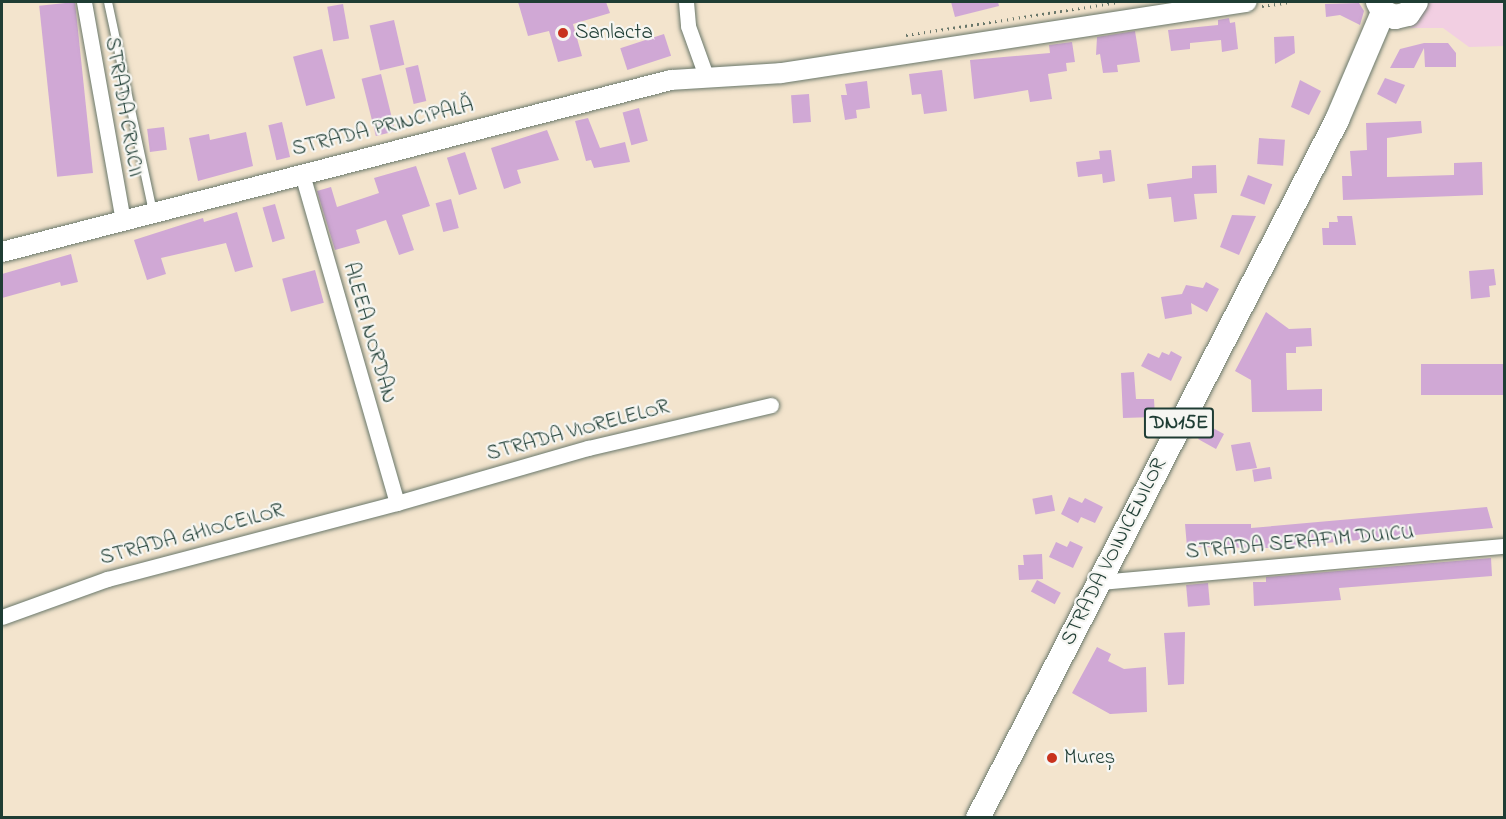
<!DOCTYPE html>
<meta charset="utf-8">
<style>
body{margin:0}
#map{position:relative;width:1506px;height:819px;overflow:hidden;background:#f3e4cd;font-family:"Indie Flower",sans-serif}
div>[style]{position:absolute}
.built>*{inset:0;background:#f2cfe2}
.building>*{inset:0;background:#d0a8d5;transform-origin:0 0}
.path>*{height:3px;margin-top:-1.5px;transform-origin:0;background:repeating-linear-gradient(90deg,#69776a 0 1.5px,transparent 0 6px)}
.roads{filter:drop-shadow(0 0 2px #69776a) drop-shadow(0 0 2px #69776a)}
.service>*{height:8px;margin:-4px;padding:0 4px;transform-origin:4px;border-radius:4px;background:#fff}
.minor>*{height:15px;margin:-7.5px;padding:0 7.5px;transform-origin:7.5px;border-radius:7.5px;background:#fff}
.tertiary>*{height:20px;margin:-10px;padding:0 10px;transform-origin:10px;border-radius:10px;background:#fff}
.primary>*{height:24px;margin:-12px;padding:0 12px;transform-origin:12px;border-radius:12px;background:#fff}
.dots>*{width:16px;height:16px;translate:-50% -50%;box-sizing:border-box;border:3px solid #f6f6f2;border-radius:50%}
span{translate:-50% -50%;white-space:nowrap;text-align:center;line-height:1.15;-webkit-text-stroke:4.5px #f6f6f2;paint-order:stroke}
.shield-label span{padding:2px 4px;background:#f6f6f2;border:2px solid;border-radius:4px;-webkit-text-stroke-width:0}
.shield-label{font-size:20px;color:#1f3d34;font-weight:700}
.poi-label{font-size:21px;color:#1f3d34}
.left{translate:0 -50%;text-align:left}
.street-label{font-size:21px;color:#1f3d34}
.frame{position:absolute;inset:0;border:3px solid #1f3d34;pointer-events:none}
</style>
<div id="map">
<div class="built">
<div style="clip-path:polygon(1424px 2px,1504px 2px,1504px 46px,1469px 47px,1443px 28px,1410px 28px)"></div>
</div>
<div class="building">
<div style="left:75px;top:2px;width:172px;height:36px;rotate:84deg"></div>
<div style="clip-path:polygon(518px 2px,606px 2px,610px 13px,573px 24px,582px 56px,558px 62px,549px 31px,528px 36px)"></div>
<div style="clip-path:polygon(951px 2px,998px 2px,999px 6px,955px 17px)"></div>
<div style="clip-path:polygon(1359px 3px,1364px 11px,1360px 25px,1340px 15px,1326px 17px,1325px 4px)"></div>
<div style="left:343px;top:4px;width:35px;height:16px;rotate:80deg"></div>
<div style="clip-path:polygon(1229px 18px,1230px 23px,1235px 22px,1238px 49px,1222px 52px,1221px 40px,1190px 43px,1190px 49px,1171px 51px,1168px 30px,1218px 25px,1218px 20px)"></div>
<div style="left:394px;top:20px;width:46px;height:25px;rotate:77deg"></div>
<div style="clip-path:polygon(1135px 31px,1140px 62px,1117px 65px,1118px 72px,1103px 73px,1100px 54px,1096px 55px,1097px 37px)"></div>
<div style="left:664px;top:34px;width:23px;height:46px;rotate:72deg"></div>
<div style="clip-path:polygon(1294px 36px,1295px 53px,1275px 64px,1274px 37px)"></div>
<div style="clip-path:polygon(1072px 42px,1075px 62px,1066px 63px,1067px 71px,1048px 74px,1052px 99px,1030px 102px,1028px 90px,974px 99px,970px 60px,1050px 53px,1049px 45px)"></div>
<div style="clip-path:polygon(1424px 43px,1448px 43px,1456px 53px,1456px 67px,1425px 67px,1424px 48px,1414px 68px,1390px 68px,1400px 49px)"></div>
<div style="left:322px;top:49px;width:51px;height:30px;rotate:75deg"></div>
<div style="left:418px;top:65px;width:37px;height:13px;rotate:77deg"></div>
<div style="clip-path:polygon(942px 70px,947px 111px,924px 114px,921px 94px,912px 95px,909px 74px)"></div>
<div style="left:381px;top:74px;width:59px;height:20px;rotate:76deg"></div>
<div style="clip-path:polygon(1385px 78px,1405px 85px,1396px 104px,1377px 94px)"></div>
<div style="clip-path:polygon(1300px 80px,1321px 91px,1309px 115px,1291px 107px)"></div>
<div style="clip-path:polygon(867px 81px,870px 108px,856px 110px,857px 118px,845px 120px,841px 95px,847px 95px,845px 84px)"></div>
<div style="left:809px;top:94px;width:28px;height:18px;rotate:86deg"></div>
<div style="left:639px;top:108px;width:34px;height:17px;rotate:75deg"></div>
<div style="clip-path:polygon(588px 118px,600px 148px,625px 142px,630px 162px,594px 168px,591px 160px,586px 161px,575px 121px)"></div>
<div style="clip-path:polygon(1421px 121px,1422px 133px,1387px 138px,1387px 177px,1454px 175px,1454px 163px,1482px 162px,1483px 195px,1343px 200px,1342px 176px,1352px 176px,1350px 151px,1367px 150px,1366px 123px)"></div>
<div style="left:282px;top:122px;width:36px;height:14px;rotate:77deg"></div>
<div style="left:164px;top:127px;width:23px;height:17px;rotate:83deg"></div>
<div style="clip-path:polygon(547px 130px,559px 160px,517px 170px,521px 183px,504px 189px,491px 148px)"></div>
<div style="clip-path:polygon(246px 132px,253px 166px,198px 181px,189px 138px,209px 134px,210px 140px)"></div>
<div style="left:1259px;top:138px;width:26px;height:26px;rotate:4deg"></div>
<div style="clip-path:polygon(1111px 150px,1115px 181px,1103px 183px,1102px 174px,1078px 177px,1076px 162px,1100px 159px,1099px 151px)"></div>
<div style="left:465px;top:152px;width:39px;height:19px;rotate:72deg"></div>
<div style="clip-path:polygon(1216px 165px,1217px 193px,1194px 194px,1197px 219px,1174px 222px,1171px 197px,1149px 199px,1147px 184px,1192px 178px,1192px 166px)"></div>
<div style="clip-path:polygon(416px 166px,430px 206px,402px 215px,414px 250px,399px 255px,386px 220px,356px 230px,360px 243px,335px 250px,317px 191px,331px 187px,337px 207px,379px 193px,374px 178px)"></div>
<div style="left:1248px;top:175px;width:26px;height:22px;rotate:21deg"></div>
<div style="left:451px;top:199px;width:30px;height:16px;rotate:75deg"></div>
<div style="left:275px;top:204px;width:36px;height:13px;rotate:74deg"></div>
<div style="clip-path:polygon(237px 212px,253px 267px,235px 272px,226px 243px,161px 258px,166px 274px,147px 280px,134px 240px,203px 218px,204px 222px)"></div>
<div style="clip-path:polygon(1232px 215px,1256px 216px,1239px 255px,1220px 247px)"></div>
<div style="clip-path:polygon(1337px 216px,1352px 216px,1356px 245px,1323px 245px,1322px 228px,1329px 228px,1329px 222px,1338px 222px)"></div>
<div style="clip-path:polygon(71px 254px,78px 282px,61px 286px,60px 282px,2px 298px,2px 274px)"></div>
<div style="clip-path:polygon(1494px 269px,1496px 285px,1489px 286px,1490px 297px,1471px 299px,1469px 271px)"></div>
<div style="left:315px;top:270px;width:34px;height:34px;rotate:75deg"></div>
<div style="clip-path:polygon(1206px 282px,1219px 289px,1207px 312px,1191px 303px,1192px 314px,1165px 319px,1161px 297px,1182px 294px,1186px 285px,1203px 288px)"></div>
<div style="clip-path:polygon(1266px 312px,1289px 329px,1311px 328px,1312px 346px,1296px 347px,1296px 353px,1286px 353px,1287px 390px,1322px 389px,1322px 411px,1252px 412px,1251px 380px,1235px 371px)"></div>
<div style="clip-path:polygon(1171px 351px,1182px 357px,1171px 381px,1141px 366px,1148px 353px,1159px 358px,1162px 352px,1169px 355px)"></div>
<div style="left:1504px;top:364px;width:31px;height:83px;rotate:90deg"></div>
<div style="clip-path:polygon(1134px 372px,1136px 399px,1154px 399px,1155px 417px,1123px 418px,1121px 373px)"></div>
<div style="clip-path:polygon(1209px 426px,1224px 434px,1216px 449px,1198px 439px)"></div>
<div style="clip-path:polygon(1250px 442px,1257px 468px,1236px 471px,1231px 445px)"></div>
<div style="left:1270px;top:467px;width:12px;height:18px;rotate:81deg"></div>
<div style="left:1052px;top:495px;width:16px;height:20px;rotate:79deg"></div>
<div style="clip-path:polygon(1069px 497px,1082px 503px,1085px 498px,1103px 507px,1095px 523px,1081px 517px,1078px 523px,1061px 514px)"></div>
<div style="clip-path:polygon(1487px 507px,1493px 528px,1269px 548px,1187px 547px,1185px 524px,1251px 524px,1251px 528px)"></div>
<div style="clip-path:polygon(1070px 541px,1083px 547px,1073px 568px,1049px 557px,1056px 542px,1067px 547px)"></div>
<div style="clip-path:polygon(1042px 554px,1043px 579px,1019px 580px,1018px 565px,1024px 565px,1023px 555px)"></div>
<div style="clip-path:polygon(1491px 558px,1492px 576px,1339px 588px,1341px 600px,1254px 606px,1253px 582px,1266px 582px,1266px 577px)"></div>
<div style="left:1037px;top:580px;width:27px;height:13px;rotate:28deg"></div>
<div style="left:1208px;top:583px;width:22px;height:22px;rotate:85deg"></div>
<div style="clip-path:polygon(1185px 632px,1184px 684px,1168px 685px,1164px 633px)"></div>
<div style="clip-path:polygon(1097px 647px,1111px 654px,1108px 661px,1124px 669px,1146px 667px,1147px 712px,1110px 714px,1072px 693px)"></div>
</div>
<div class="path">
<div style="left:1262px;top:6px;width:28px;rotate:-8deg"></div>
<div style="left:906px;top:35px;width:215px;rotate:-8.8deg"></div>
</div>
<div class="roads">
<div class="service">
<div style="left:108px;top:2px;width:215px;rotate:77.9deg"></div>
</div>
<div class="minor">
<div style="left:84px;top:2px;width:221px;rotate:79.9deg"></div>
<div style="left:686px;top:2px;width:24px;rotate:85deg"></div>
<div style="left:688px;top:26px;width:53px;rotate:70.2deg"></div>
<div style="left:302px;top:174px;width:342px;rotate:73.9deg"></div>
<div style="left:1099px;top:582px;width:407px;rotate:-5.1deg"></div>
<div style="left:2px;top:617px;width:112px;rotate:-19.9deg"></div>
<div style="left:107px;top:579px;width:300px;rotate:-14.7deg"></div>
<div style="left:397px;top:503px;width:199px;rotate:-16.1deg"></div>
<div style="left:588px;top:448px;width:188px;rotate:-13.2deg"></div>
</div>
<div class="tertiary">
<div style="left:2px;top:252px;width:691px;rotate:-14.42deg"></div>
<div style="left:671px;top:80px;width:110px;rotate:-3.6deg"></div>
<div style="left:781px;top:73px;width:471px;rotate:-8.7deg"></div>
</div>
<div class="primary">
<div style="left:1378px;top:2px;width:11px;rotate:63deg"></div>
<div style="left:1383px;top:12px;width:13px;rotate:23deg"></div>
<div style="left:1395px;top:17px;width:13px;rotate:-13deg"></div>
<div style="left:1408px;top:14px;width:14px;rotate:-56deg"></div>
<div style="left:978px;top:818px;width:785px;rotate:-62.78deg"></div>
<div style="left:1337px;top:120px;width:117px;rotate:-66.9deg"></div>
</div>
</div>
<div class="dots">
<div style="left:563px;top:33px;background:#c8321e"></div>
<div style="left:1052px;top:758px;background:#c8321e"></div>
</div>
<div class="shield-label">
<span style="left:1179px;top:423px">DN15E</span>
</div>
<div class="poi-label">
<span class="left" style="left:575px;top:33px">Sanlacta</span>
<span class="left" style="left:1064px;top:758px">Mureș</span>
</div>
<div class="street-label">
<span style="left:123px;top:107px;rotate:80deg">STRADA CRUCII</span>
<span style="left:383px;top:128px;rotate:-14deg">STRADA PRINCIPALĂ</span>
<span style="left:369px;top:333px;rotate:74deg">ALEEA NORDAN</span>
<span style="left:578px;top:431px;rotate:-15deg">STRADA VIORELELOR</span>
<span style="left:192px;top:535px;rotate:-15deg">STRADA GHIOCEILOR</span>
<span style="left:1300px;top:543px;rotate:-5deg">STRADA SERAFIM DUICU</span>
<span style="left:1114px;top:552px;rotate:-63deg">STRADA VOINICENILOR</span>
</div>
<div class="frame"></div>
</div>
